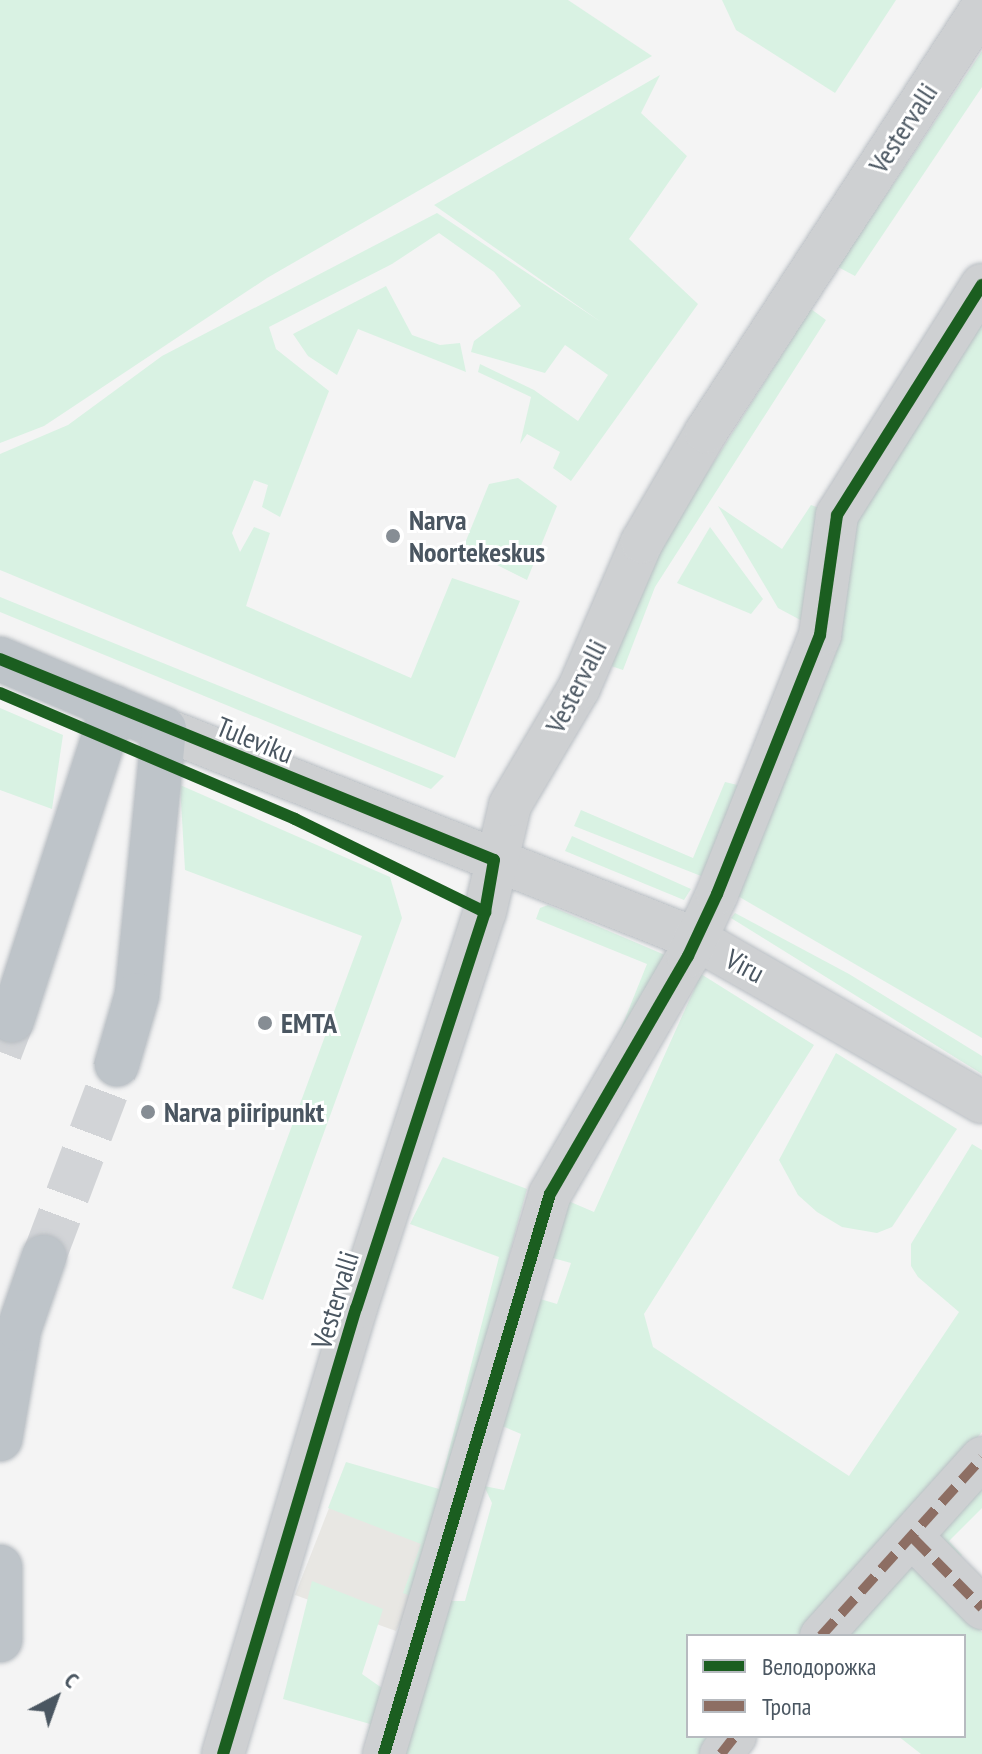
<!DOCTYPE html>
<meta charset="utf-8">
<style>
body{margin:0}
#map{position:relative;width:982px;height:1754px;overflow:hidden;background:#f4f4f4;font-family:"PT Sans Narrow",sans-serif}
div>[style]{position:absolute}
.commercial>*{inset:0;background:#e8e7e3}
.green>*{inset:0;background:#d9f2e3}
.highway-tunnel>*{height:44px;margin-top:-22px;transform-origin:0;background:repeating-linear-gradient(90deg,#d2d4d7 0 44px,transparent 0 66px)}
.roads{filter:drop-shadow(0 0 2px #b9bec3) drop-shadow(0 0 2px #b9bec3)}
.street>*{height:42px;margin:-21px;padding:0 21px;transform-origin:21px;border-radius:21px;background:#ced0d2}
.highway>*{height:44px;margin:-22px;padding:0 22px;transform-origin:22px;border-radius:22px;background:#bec4c9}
.quiet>*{height:10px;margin-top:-5px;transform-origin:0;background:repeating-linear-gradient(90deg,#8d6e63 0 20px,transparent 0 30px)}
.cycleway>*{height:12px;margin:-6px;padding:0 6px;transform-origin:6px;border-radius:6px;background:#1b5e20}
.dots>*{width:22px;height:22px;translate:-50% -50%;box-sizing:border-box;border:4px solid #fff;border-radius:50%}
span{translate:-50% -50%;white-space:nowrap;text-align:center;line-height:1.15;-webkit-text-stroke:6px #fff;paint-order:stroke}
.street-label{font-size:28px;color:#4a5661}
.poi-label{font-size:28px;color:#4a5661;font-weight:700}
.left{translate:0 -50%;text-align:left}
.legend{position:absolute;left:686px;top:1634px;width:280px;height:104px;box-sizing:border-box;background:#fff;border:2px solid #b7bbc0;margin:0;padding:10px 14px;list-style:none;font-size:24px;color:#4a5661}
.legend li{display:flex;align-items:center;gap:16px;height:40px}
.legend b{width:40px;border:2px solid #b7bbc0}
.north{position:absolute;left:16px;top:1658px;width:80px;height:80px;-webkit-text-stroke:6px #fff;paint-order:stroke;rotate:41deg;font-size:22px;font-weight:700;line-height:32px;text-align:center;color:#4a5661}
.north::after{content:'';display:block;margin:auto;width:28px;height:36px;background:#4a5661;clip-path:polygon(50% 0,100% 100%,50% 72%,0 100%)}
</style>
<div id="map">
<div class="commercial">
<div style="clip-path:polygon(333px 1498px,438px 1550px,396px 1631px,295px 1595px)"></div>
</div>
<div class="green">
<div style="clip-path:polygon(0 0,568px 0,652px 56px,267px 278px,44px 426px,0 443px)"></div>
<div style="clip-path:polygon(722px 0,896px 0,835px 93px,736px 30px)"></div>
<div style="clip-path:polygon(982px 51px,982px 87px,855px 276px,838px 267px)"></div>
<div style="clip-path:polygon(660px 75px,641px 113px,687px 156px,629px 239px,698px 304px,571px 481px,553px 468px,560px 452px,527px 434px,520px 444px,531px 397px,478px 372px,480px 364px,534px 390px,578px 421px,608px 375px,565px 345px,545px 373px,471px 352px,474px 341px,521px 306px,494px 272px,439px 233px,392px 264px,269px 327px,276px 349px,329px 391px,280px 517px,262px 507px,268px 485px,254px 480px,232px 533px,240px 552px,254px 527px,270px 533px,246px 606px,411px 678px,452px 578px,520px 601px,455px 758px,0 570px,0 454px,68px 425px,162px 356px,437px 213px,601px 322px,434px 205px)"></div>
<div style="clip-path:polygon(386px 286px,412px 335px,440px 345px,460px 343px,466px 372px,358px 329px,337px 375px,308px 356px,293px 334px)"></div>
<div style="clip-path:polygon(982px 307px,982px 1038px,736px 895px,846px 524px)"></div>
<div style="clip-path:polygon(811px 309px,826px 320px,655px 587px,623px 670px,608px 665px,654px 556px)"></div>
<div style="clip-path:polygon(518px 478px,557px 506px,527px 580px,463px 548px,489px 484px)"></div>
<div style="clip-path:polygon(811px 505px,828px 511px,806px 623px,778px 608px,718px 506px,782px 549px)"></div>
<div style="clip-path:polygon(710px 527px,763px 599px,751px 614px,677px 583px)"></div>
<div style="clip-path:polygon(0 597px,313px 724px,444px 776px,431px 789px,0 612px)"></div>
<div style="clip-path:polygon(0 708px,63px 735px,52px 809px,0 790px)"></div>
<div style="clip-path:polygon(725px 782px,746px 787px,701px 876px,574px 826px,581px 810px,693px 858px)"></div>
<div style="clip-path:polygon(180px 785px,390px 877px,402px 918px,263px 1300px,232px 1288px,362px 936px,185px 870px)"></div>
<div style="clip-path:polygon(572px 836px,691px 889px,684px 900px,565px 851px)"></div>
<div style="clip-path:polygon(548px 905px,672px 958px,618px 1036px,647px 964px,536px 919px,540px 908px)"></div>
<div style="clip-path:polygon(735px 913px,849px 974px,982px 1056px,982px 1074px,731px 918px)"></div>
<div style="clip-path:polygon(701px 974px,814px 1045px,644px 1314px,653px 1347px,849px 1476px,959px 1312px,918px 1277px,911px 1266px,911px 1244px,972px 1144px,982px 1150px,982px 1432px,813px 1636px,688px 1636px,688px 1736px,726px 1736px,710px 1754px,400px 1754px,444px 1601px,465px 1601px,492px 1503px,484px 1486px,504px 1490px,521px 1434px,495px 1423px,530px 1296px,557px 1304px,571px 1263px,542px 1255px,566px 1200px,594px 1212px)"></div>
<div style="clip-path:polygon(836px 1053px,957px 1129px,892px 1227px,877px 1233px,842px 1227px,817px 1212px,798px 1195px,779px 1160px)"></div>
<div style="clip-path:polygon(443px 1157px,527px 1189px,416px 1598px,403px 1593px,421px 1544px,328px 1508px,346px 1462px,439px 1489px,499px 1257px,410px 1224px)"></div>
<div style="clip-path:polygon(982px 1481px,982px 1508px,949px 1541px,962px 1555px,955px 1562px,935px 1534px)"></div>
<div style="clip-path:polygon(910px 1558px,982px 1632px,982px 1754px,921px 1754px,898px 1736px,964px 1736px,964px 1636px,842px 1636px)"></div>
<div style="clip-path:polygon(312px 1581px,383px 1609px,362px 1674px,389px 1693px,373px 1754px,363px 1754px,370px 1724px,283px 1699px)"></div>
</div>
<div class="highway-tunnel">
<div style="left:0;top:1052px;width:34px;rotate:-69deg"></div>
<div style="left:44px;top:1257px;width:206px;rotate:-69.3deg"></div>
</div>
<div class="roads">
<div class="street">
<div style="left:164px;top:729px;width:572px;rotate:21.54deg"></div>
<div style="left:696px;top:939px;width:329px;rotate:29.7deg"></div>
<div style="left:914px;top:1539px;width:97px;rotate:45.4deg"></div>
<div style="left:821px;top:1636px;width:240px;rotate:-47.9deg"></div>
<div style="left:223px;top:1754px;width:465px;rotate:-73.4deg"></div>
<div style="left:356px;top:1308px;width:416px;rotate:-72deg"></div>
<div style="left:485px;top:912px;width:110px;rotate:-76.8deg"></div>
<div style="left:510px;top:805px;width:136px;rotate:-59.5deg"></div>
<div style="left:579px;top:688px;width:159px;rotate:-66.7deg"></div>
<div style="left:642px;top:542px;width:127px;rotate:-59.8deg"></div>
<div style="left:706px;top:432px;width:506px;rotate:-56.94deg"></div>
<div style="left:384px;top:1754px;width:584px;rotate:-73.49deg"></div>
<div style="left:550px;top:1194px;width:275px;rotate:-59.9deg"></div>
<div style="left:688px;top:956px;width:68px;rotate:-64.9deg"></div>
<div style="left:717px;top:894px;width:279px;rotate:-68.3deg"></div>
<div style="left:820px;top:635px;width:121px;rotate:-81.9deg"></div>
<div style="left:837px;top:515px;width:272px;rotate:-57.8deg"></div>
<div style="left:721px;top:1754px;width:23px;rotate:-52deg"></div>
</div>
<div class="highway">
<div style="left:0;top:659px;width:178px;rotate:23.1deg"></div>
<div style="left:164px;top:729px;width:267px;rotate:95.8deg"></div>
<div style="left:137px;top:995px;width:72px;rotate:106.2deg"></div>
<div style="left:12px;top:1020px;width:329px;rotate:-72deg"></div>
<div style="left:0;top:1439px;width:112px;rotate:-80.2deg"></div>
<div style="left:19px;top:1329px;width:76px;rotate:-70.9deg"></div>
<div style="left:0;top:1567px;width:73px;rotate:90deg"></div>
</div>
</div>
<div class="quiet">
<div style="left:914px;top:1539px;width:97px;rotate:45.4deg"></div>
<div style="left:821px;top:1636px;width:240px;rotate:-47.9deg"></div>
<div style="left:721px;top:1754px;width:23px;rotate:-52deg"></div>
</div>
<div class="cycleway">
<div style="left:0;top:659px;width:533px;rotate:22.14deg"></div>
<div style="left:494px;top:860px;width:53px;rotate:99.8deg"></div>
<div style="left:485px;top:912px;width:416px;rotate:108deg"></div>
<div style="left:356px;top:1308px;width:465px;rotate:106.6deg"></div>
<div style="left:0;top:693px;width:321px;rotate:23.1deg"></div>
<div style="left:295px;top:819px;width:212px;rotate:26.1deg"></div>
<div style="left:384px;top:1754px;width:584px;rotate:-73.49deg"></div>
<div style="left:550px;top:1194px;width:275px;rotate:-59.9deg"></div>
<div style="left:688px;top:956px;width:68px;rotate:-64.9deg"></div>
<div style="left:717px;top:894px;width:279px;rotate:-68.3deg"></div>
<div style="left:820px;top:635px;width:121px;rotate:-81.9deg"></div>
<div style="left:837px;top:515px;width:272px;rotate:-57.8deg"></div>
</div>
<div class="dots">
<div style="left:393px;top:536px;background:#868d94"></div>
<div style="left:265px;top:1023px;background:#868d94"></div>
<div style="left:148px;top:1112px;background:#868d94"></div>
</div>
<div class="street-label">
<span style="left:903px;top:128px;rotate:-57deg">Vestervalli</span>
<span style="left:576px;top:686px;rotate:-63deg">Vestervalli</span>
<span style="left:255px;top:740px;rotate:22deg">Tuleviku</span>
<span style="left:745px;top:966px;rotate:28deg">Viru</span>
<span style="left:335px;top:1300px;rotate:-73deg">Vestervalli</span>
</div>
<div class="poi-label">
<span class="left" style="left:409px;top:536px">Narva<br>Noortekeskus</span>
<span class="left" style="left:281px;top:1023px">EMTA</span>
<span class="left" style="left:164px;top:1112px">Narva piiripunkt</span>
</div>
<ul class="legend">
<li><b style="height:10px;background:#1b5e20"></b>Велодорожка</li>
<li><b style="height:10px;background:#8d6e63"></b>Тропа</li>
</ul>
<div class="north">С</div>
</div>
